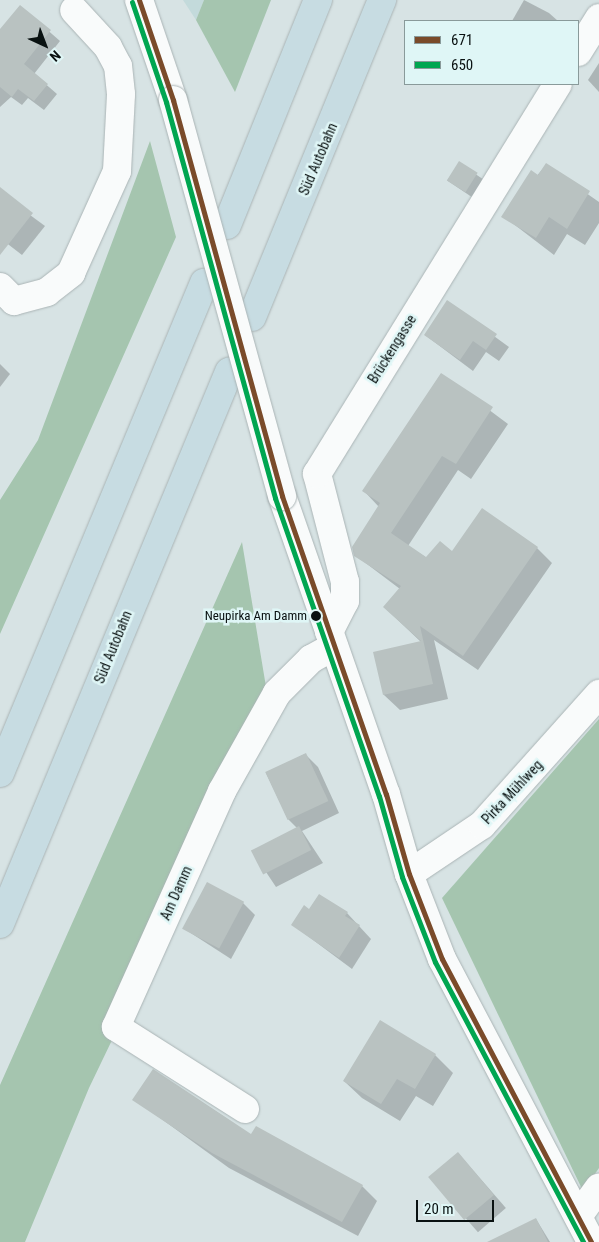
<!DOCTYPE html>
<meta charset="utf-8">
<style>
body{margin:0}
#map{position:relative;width:599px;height:1242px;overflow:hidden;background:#d7e3e4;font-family:"Roboto Condensed",sans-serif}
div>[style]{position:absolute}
.built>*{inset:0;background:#c3dadb}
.forest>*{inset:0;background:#a5c5af}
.shadow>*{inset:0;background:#0003;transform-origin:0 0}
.building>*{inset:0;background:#b9c2c1;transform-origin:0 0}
.roads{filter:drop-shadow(0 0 1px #aab4b5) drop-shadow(0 0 1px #aab4b5)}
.minor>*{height:28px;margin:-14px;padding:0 14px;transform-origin:14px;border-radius:14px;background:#f9fbfb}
.highway>*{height:28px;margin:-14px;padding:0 14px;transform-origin:14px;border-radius:14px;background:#c7dce2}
.bridges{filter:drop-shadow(0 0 1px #aab4b5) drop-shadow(0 0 1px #aab4b5)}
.minor-bridge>*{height:28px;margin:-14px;padding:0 14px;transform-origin:14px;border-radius:14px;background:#f9fbfb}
.bus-1>*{height:5px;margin:-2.5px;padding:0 2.5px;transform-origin:2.5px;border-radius:2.5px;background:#7a4b2a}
.bus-2>*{height:5px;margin:-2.5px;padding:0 2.5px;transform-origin:2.5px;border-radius:2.5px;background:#00a651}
.dots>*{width:14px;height:14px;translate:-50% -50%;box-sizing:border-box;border:2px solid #dff6f6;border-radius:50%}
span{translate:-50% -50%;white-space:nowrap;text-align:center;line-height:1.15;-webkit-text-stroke:5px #dff6f6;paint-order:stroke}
.bus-label{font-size:13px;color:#091111}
.right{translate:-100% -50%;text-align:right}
.street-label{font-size:14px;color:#091111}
.legend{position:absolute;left:404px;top:20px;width:175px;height:65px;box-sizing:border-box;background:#dff6f6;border:1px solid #899a9a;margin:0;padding:6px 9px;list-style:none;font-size:15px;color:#091111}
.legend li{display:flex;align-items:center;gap:10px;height:25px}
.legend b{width:25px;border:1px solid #899a9a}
.north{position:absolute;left:20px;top:20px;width:50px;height:50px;-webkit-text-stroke:4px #dff6f6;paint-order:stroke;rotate:137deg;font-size:14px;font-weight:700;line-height:20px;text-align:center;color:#091111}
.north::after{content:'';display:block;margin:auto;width:18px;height:22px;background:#091111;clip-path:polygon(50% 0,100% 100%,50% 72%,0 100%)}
.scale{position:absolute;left:416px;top:1200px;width:78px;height:22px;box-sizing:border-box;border:2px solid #091111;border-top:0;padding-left:6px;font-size:15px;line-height:18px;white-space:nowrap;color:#091111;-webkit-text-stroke:4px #dff6f6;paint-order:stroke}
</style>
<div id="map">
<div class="built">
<div style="clip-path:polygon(183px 0,204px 0,196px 20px)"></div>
</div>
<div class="forest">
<div style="clip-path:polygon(204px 0,271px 0,235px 92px,196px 20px)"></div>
<div style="clip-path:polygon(150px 141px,176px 237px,0 634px,0 500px,38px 440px)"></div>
<div style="clip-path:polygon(242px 542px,270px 711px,89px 1088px,25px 1242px,0 1242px,0 1085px)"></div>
<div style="clip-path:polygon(599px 719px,599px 1168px,583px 1191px,442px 898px)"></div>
</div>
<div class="shadow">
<div style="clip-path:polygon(524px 0,549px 13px,558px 21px,512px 21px)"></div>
<div style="clip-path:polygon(20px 6px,60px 41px,34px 74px,57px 94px,44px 110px,28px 98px,22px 105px,11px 97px,0 107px,0 31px)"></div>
<div style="clip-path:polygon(599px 63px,599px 92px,588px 80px)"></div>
<div style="left:459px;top:163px;width:30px;height:21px;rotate:34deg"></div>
<div style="clip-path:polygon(546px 165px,599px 202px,599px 223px,585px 245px,567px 234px,554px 255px,503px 216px)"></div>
<div style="clip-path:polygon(0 193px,45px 226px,22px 255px,0 238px)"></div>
<div style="clip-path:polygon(447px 302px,509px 347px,499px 361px,486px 352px,473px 371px,425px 335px)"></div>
<div style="clip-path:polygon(0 364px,10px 374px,0 387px)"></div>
<div style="clip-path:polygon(441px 374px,508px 424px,471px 479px,458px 470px,408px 546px,427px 558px,537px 548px,552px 563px,478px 670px,434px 640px,448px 699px,400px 710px,384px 695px,375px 653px,421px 642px,384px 607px,400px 589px,355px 555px,379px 507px,364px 491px)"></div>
<div style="clip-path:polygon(305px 754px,318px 767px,339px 813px,302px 831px,323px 863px,276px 887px,252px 851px,297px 828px,288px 819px,266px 773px)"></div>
<div style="clip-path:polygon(243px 903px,255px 915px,231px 959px,183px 928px)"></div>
<div style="clip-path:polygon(310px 911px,347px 913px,371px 939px,352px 969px,293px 925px)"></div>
<div style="clip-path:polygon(381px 1022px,435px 1055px,453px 1073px,433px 1106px,416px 1096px,400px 1121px,362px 1098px,344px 1081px)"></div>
<div style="clip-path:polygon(134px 1099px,252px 1136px,362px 1186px,377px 1201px,358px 1236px,229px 1168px)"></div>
<div style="left:458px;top:1153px;width:73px;height:37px;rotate:49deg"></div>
<div style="clip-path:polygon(536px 1219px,550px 1242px,513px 1242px)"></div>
</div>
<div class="building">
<div style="clip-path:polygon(20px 5px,51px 30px,24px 64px,48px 84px,34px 101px,18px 89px,12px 97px,0 87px,0 29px)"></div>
<div style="left:459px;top:161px;width:22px;height:23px;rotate:32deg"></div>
<div style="clip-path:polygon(546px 163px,590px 191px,567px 229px,549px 217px,536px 238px,501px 217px,531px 170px,538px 175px)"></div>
<div style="clip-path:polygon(0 187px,33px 213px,0 255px)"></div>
<div style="clip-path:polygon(447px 300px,497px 334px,486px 350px,473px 341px,460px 360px,424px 335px)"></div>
<div style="clip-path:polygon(441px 373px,493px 407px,456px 464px,442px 456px,391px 533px,426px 557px,440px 541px,452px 551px,482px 508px,538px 547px,463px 656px,420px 626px,433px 684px,383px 695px,373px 652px,421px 641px,383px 607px,401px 586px,354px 556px,352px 547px,380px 503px,362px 491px)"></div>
<div style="left:306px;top:753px;width:53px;height:45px;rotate:65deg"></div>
<div style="left:299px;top:826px;width:27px;height:54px;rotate:63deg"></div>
<div style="left:207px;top:882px;width:42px;height:53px;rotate:28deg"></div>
<div style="clip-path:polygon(319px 894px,348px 912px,345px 916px,360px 925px,339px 958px,291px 925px,304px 905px,309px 909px)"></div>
<div style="clip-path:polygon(380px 1020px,436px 1054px,415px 1089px,397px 1079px,381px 1104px,343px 1081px)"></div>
<div style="clip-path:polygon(153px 1069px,251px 1134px,256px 1126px,363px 1185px,342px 1222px,212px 1153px,132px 1100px)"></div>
<div style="left:458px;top:1152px;width:56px;height:39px;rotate:50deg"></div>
<div style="clip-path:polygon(536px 1218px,548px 1242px,487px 1242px)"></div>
</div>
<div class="roads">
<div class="minor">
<div style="left:139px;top:0;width:106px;rotate:71.2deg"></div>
<div style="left:578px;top:52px;width:40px;rotate:-58deg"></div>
<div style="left:0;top:287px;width:20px;rotate:45deg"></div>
<div style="left:14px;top:301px;width:34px;rotate:-15deg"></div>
<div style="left:47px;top:292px;width:31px;rotate:-38deg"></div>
<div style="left:71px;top:273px;width:112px;rotate:-65.7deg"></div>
<div style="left:117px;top:171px;width:77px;rotate:-87deg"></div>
<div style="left:121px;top:94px;width:28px;rotate:-96deg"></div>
<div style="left:118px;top:66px;width:21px;rotate:-118deg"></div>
<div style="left:108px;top:47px;width:50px;rotate:-132.6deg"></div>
<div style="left:282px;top:496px;width:316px;rotate:70.8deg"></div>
<div style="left:386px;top:794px;width:83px;rotate:74deg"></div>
<div style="left:409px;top:874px;width:91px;rotate:68.8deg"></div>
<div style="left:442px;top:959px;width:320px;rotate:62.2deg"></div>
<div style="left:329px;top:632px;width:35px;rotate:-63deg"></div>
<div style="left:345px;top:601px;width:19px;rotate:-90deg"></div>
<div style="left:345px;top:582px;width:112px;rotate:-104.5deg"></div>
<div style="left:317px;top:474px;width:458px;rotate:-58.3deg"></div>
<div style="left:409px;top:874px;width:88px;rotate:-33.9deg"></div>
<div style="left:482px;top:825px;width:176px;rotate:-48.2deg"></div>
<div style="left:245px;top:1109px;width:153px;rotate:-147.6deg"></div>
<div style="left:116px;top:1027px;width:259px;rotate:-65.8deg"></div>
<div style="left:222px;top:791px;width:112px;rotate:-60.7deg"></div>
<div style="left:277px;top:693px;width:48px;rotate:-45deg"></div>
<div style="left:311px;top:659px;width:26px;rotate:-29deg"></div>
<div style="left:579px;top:1215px;width:34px;rotate:-54deg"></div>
</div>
<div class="highway">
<div style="left:227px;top:225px;width:243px;rotate:-68deg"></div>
<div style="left:252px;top:317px;width:343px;rotate:-67.7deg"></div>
<div style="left:0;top:773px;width:531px;rotate:-67.4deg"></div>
<div style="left:0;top:924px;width:598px;rotate:-67.47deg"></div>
</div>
</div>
<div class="bridges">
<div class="minor-bridge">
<div style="left:173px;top:100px;width:411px;rotate:74.6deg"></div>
</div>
</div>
<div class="bus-1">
<div style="left:139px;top:0;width:106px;rotate:71.2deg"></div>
<div style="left:173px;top:100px;width:411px;rotate:74.6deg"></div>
<div style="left:282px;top:496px;width:316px;rotate:70.8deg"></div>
<div style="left:386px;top:794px;width:83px;rotate:74deg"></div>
<div style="left:409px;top:874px;width:91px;rotate:68.8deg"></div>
<div style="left:442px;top:959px;width:320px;rotate:62.2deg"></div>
</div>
<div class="bus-2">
<div style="left:132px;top:2px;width:106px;rotate:71.2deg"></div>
<div style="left:166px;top:102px;width:411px;rotate:74.6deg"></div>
<div style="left:275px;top:498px;width:316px;rotate:70.8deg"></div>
<div style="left:379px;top:796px;width:84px;rotate:74.1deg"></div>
<div style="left:402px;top:877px;width:91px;rotate:68.8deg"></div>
<div style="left:435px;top:962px;width:317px;rotate:62.1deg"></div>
</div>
<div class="dots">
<div style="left:316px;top:616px;background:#091111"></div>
</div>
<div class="bus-label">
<span class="right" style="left:307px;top:616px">Neupirka Am Damm</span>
</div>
<div class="street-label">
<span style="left:318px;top:159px;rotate:-67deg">Süd Autobahn</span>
<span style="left:392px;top:349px;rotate:-58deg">Brückengasse</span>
<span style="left:113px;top:647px;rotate:-68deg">Süd Autobahn</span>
<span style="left:512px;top:792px;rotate:-47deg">Pirka Mühlweg</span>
<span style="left:176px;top:893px;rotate:-66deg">Am Damm</span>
</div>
<ul class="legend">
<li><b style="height:6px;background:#7a4b2a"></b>671</li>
<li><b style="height:6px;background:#00a651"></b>650</li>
</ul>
<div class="north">N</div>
<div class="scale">20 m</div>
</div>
